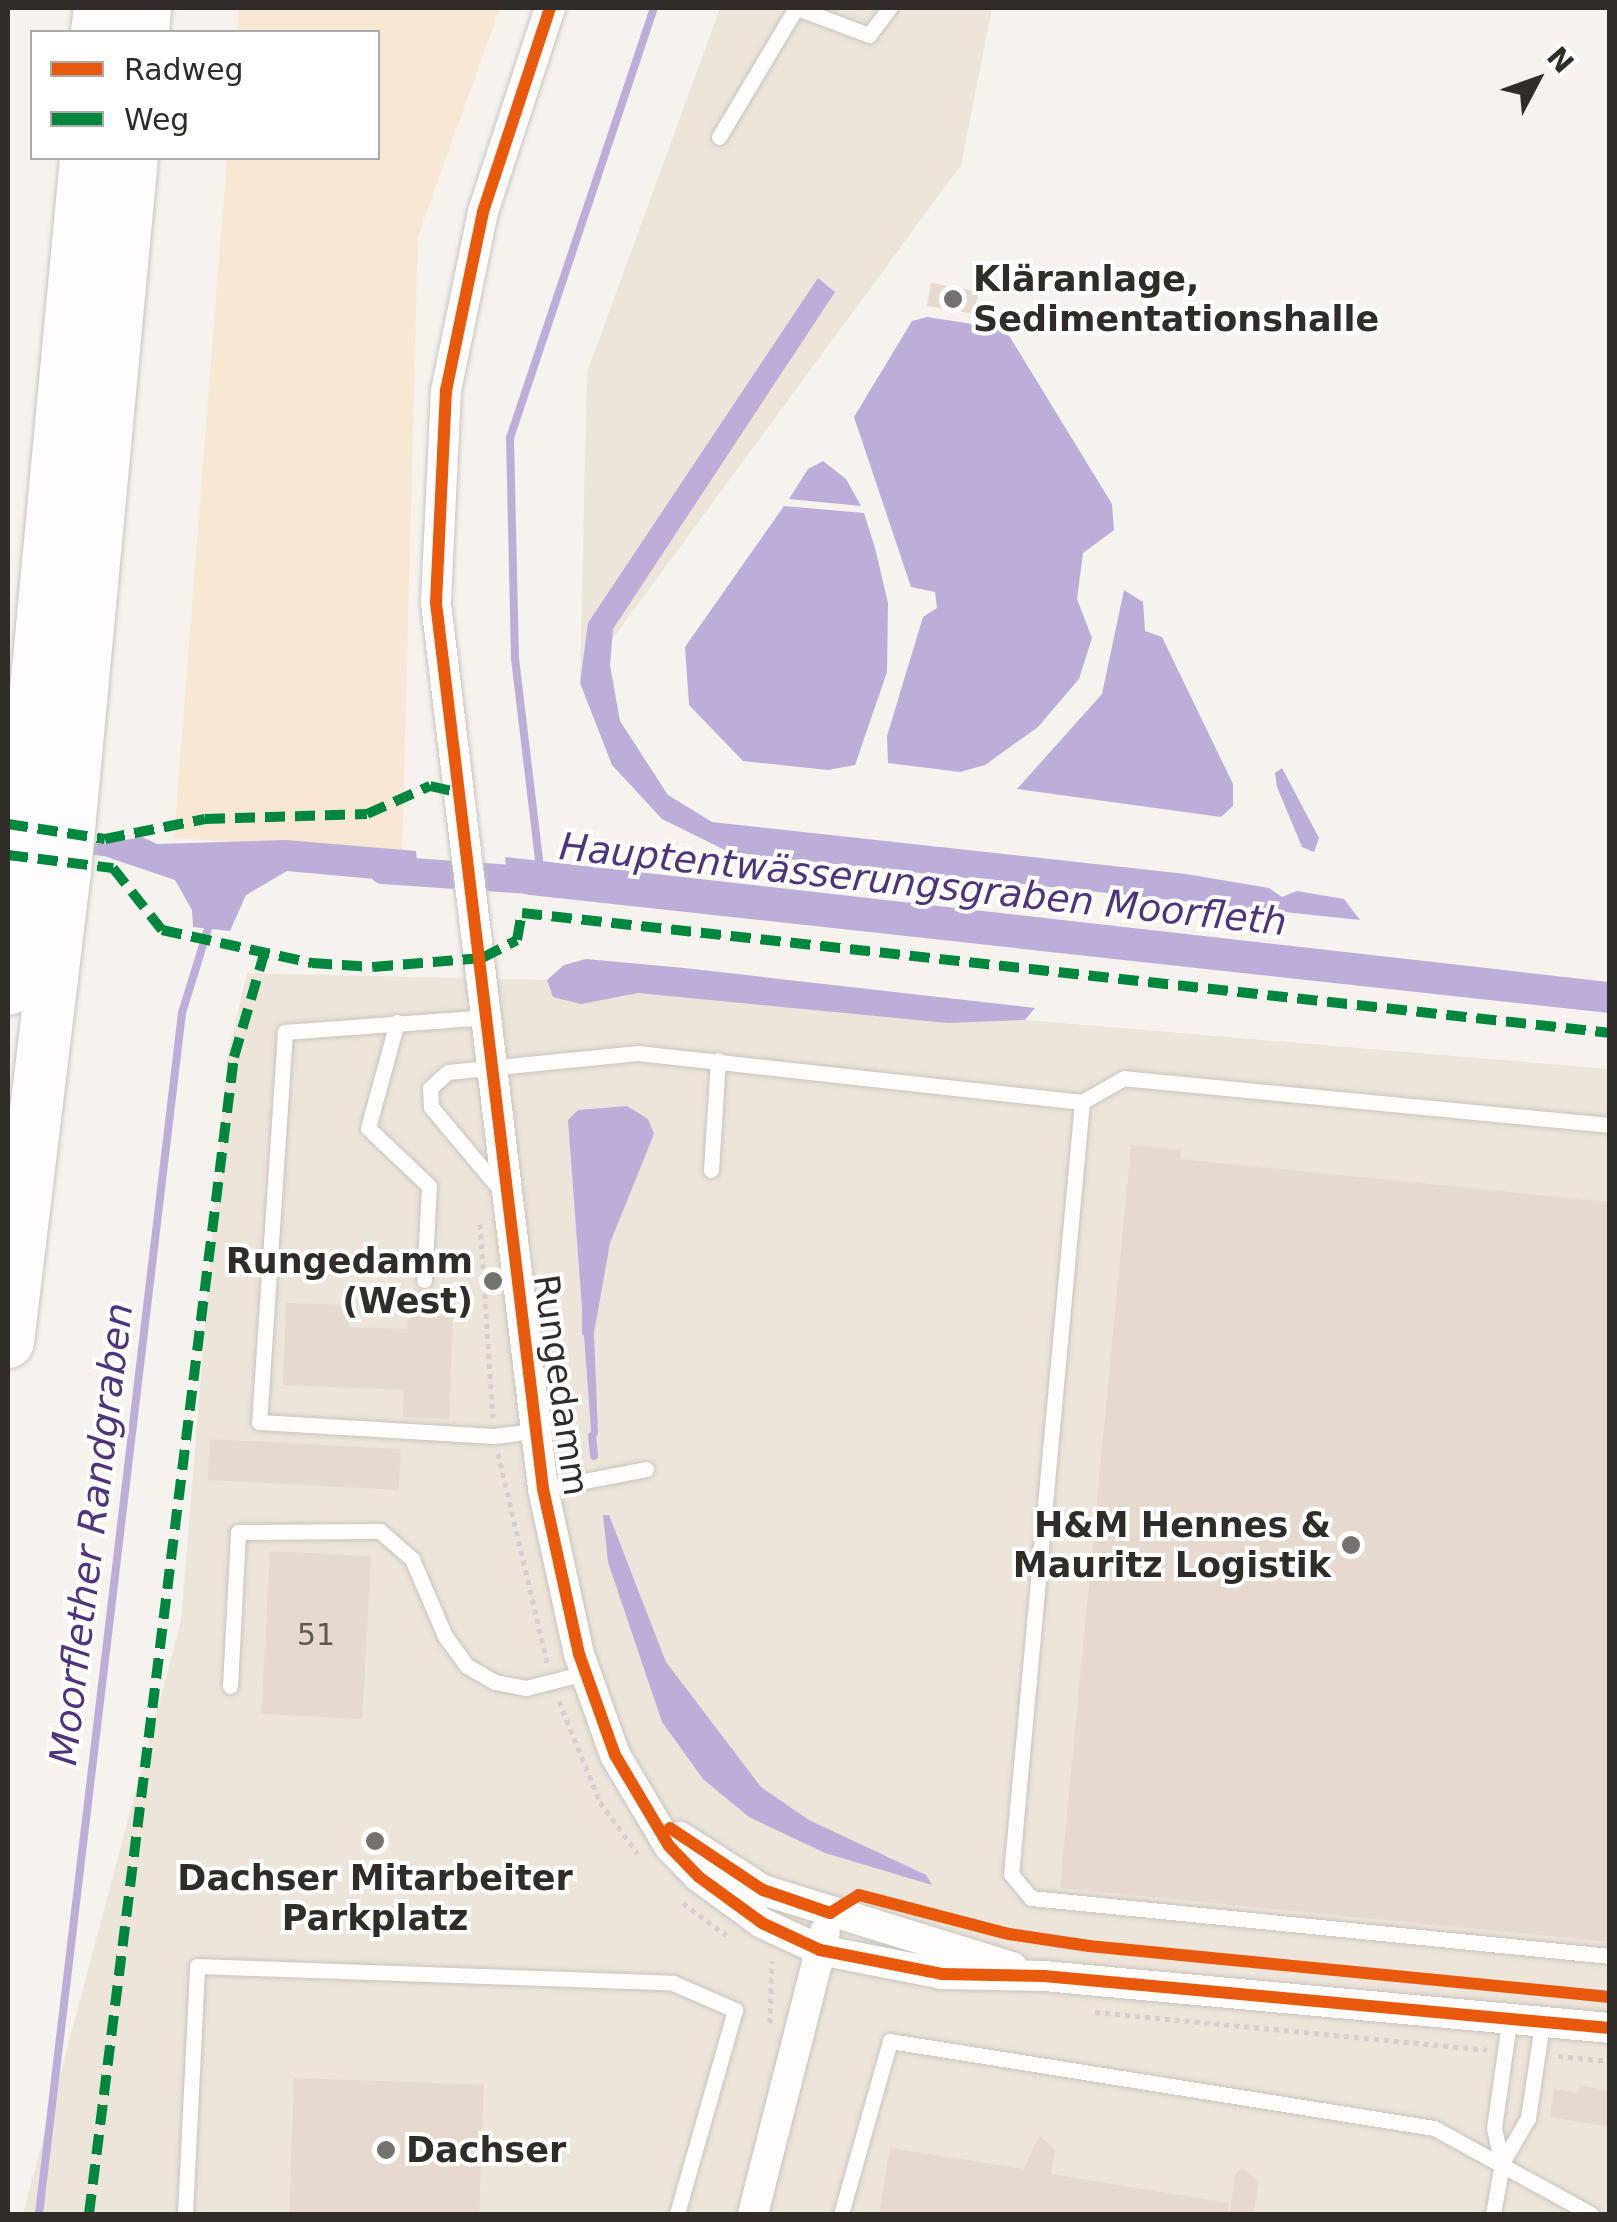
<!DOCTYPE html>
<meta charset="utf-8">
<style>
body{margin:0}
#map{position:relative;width:1617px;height:2222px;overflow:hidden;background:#f6f2ed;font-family:"DejaVu Sans",sans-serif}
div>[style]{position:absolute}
.built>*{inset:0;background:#ede4da}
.green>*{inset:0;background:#f8e7d3}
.water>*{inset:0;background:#bcaed8}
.stream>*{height:8px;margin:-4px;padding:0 4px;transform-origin:4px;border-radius:4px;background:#bcaed8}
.canal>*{height:28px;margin:-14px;padding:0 14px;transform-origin:14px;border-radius:14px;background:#bcaed8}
.building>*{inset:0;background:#e5dacd;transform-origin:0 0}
.path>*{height:5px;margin-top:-2.5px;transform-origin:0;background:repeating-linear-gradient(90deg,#d2d1cf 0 5px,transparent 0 10px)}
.roads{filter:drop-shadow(0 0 2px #c7c3bf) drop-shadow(0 0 2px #c7c3bf)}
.service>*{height:15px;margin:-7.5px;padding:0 7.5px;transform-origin:7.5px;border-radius:7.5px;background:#fefdfc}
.minor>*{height:30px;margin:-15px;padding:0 15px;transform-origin:15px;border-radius:15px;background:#fefdfc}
.motorway>*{height:52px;margin:-26px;padding:0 26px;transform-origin:26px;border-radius:26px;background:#fefdfc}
.quiet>*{height:10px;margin-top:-5px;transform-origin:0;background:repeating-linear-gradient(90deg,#00873e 0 20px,transparent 0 30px)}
.cycleway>*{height:12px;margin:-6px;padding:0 6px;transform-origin:6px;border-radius:6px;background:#e8590c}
.dots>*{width:28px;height:28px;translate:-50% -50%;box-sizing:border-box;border:5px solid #fff;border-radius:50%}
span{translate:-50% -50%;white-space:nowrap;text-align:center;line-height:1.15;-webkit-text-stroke:8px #fff;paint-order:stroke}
.number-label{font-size:30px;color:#5d5852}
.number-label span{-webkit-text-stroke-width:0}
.poi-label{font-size:35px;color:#302d29;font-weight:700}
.left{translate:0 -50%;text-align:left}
.right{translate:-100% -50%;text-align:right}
.street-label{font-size:35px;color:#302d29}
.water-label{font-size:38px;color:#4e337d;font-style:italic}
.frame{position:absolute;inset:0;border:10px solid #302d29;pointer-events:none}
.legend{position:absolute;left:30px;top:30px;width:350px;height:130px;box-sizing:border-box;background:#fff;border:2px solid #acaba9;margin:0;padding:12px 18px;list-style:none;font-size:30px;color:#302d29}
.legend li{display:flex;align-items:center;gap:20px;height:50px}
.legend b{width:50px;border:2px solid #acaba9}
.north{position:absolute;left:1487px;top:30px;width:100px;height:100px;-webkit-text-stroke:8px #fff;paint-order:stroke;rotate:49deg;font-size:28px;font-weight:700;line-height:40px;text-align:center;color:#302d29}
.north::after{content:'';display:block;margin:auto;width:35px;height:45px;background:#302d29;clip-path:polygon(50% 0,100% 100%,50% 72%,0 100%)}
</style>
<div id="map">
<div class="built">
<div style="clip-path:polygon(720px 8px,992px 8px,961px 165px,580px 683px,587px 373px)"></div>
<div style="clip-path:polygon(247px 973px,547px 980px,1609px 1069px,1609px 2214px,23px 2214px,181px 1621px,227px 1057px)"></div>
</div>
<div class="green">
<div style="clip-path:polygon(239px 8px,500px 8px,418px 236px,402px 851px,174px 838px,227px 158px,378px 158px,378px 32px,237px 32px)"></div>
</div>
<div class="water">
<div style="clip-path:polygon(818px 278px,835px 292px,613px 629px,610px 665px,620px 721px,668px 795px,712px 822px,1186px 874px,1269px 888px,1282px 897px,1297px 891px,1344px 899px,1360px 920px,731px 853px,662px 819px,612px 765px,580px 683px,588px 623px)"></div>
<div style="clip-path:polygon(927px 317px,1005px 329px,1112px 504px,1114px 530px,1083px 553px,1077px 599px,1092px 638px,1079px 679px,1038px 727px,985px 765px,960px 772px,888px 763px,887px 736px,923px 617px,937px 608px,935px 592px,911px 587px,854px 417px,912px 321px)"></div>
<div style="clip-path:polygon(823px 461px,846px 479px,861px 506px,789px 499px,808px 469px)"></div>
<div style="clip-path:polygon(784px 506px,864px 513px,875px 548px,888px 603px,887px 672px,855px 765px,828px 770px,743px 761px,689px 705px,685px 647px)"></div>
<div style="clip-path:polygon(1124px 590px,1143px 602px,1145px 631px,1162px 637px,1233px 784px,1233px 806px,1221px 817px,1017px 789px,1102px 694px)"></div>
<div style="clip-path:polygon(1282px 768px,1319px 838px,1314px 852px,1302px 847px,1277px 787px,1275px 773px)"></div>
<div style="clip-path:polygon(8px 833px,104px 844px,142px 837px,157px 844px,286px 840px,416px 851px,419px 883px,287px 871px,246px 895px,230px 931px,193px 927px,192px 910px,175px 880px,104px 856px,8px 846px)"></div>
<div style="clip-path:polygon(505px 857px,1609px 982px,1609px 1013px,530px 895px,508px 890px)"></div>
<div style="clip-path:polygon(586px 959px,684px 968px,1035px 1008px,1025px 1020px,948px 1023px,638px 993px,581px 1004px,553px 997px,547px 980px,564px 965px)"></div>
<div style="clip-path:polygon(627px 1106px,648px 1119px,654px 1134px,610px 1243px,594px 1333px,598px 1434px,592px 1443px,568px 1120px,578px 1110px)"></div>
<div style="clip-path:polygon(603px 1515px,609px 1515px,666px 1662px,761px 1787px,809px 1820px,926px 1875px,932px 1885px,825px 1853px,749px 1817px,703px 1779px,662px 1722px,608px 1562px)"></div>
</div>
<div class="stream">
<div style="left:540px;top:868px;width:211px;rotate:-96.8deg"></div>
<div style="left:515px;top:658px;width:220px;rotate:-91.3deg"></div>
<div style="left:510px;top:438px;width:453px;rotate:-71.5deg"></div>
<div style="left:586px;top:1332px;width:51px;rotate:-90deg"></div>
<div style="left:592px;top:1436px;width:20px;rotate:84deg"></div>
<div style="left:39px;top:2214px;width:1209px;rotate:-83.21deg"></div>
<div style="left:182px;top:1013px;width:95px;rotate:-72.9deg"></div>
</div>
<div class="canal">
<div style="left:383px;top:870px;width:162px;rotate:3.9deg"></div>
</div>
<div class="building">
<div style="left:931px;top:283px;width:48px;height:23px;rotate:10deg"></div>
<div style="clip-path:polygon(1131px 1145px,1181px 1150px,1180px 1159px,1610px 1202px,1610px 1942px,1060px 1888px)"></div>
<div style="clip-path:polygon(408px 1289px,454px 1291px,449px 1419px,403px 1417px,404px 1390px,283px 1385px,286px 1303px,350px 1305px,349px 1327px,407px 1329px)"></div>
<div style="left:210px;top:1439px;width:191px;height:41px;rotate:3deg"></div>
<div style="left:270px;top:1551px;width:101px;height:163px;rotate:3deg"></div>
<div style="left:294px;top:2078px;width:190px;height:136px;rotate:2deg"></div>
<div style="clip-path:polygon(1579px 2085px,1610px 2091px,1610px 2127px,1550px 2117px,1554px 2089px,1578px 2093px)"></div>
<div style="clip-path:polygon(1039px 2135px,1055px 2150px,1051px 2174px,1229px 2203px,1228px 2214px,879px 2214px,890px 2148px,1024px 2169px)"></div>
<div style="clip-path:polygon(1243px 2168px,1259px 2182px,1253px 2214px,1229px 2214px,1236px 2173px)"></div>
</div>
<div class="path">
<div style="left:480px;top:1224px;width:194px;rotate:86.2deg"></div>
<div style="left:498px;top:1453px;width:215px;rotate:76.8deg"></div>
<div style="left:559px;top:1701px;width:109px;rotate:67.9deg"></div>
<div style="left:600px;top:1802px;width:64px;rotate:53.8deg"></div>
<div style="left:683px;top:1903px;width:54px;rotate:36.7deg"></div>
<div style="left:1095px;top:2012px;width:394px;rotate:5.5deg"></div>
<div style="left:770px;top:2023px;width:62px;rotate:-88.2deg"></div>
<div style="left:1558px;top:2056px;width:52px;rotate:5.5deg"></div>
</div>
<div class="roads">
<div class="service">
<div style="left:797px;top:8px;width:77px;rotate:20.6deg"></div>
<div style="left:869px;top:35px;width:34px;rotate:-53deg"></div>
<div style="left:719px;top:137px;width:150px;rotate:-59.2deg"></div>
<div style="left:488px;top:1017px;width:204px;rotate:175.8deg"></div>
<div style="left:285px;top:1032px;width:391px;rotate:93.8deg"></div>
<div style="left:259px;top:1422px;width:235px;rotate:3.4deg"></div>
<div style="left:494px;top:1436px;width:40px;rotate:-7.1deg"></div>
<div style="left:397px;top:1022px;width:110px;rotate:105.3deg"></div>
<div style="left:368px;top:1128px;width:84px;rotate:43.6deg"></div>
<div style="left:429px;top:1186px;width:94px;rotate:93deg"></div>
<div style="left:1610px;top:1125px;width:488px;rotate:-174.5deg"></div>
<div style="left:1124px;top:1078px;width:48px;rotate:150.3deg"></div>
<div style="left:1082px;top:1102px;width:775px;rotate:95.25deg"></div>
<div style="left:1011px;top:1874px;width:31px;rotate:50deg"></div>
<div style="left:1031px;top:1898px;width:582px;rotate:5.72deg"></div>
<div style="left:711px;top:1170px;width:110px;rotate:-86.4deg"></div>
<div style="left:504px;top:1194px;width:114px;rotate:-130deg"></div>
<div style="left:431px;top:1107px;width:19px;rotate:-93deg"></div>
<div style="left:430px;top:1088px;width:24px;rotate:-42deg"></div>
<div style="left:448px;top:1072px;width:191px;rotate:-5.7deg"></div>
<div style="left:638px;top:1053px;width:447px;rotate:6.3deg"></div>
<div style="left:543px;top:1489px;width:105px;rotate:-11deg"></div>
<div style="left:230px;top:1686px;width:154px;rotate:-87deg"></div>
<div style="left:238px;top:1532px;width:142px;rotate:-0.4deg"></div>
<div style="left:380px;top:1531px;width:43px;rotate:41.2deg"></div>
<div style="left:412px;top:1559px;width:84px;rotate:66.8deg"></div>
<div style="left:445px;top:1636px;width:37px;rotate:54deg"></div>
<div style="left:467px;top:1666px;width:32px;rotate:30deg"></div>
<div style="left:495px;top:1682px;width:32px;rotate:11deg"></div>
<div style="left:526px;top:1688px;width:61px;rotate:-14.3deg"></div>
<div style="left:1502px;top:2163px;width:36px;rotate:-103deg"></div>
<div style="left:1494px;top:2128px;width:107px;rotate:-81.9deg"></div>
<div style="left:185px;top:2214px;width:248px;rotate:-87.2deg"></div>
<div style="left:197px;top:1966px;width:476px;rotate:2deg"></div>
<div style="left:673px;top:1983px;width:68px;rotate:23.5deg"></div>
<div style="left:735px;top:2010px;width:212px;rotate:105.9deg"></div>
<div style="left:841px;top:2214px;width:180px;rotate:-74.2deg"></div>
<div style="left:890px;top:2041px;width:551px;rotate:9.09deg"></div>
<div style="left:1434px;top:2128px;width:179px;rotate:28.7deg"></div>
<div style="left:1493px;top:2214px;width:52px;rotate:-80deg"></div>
<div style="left:1502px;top:2163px;width:52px;rotate:-60deg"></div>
<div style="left:1528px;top:2118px;width:95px;rotate:-81.5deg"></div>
</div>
<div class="minor">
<div style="left:550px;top:8px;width:215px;rotate:108.2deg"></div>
<div style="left:483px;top:212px;width:182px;rotate:101.7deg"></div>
<div style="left:446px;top:390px;width:213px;rotate:92.7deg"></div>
<div style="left:436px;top:603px;width:892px;rotate:83.11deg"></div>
<div style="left:543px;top:1489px;width:169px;rotate:77.7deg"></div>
<div style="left:579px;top:1654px;width:107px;rotate:70.4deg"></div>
<div style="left:615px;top:1755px;width:106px;rotate:59.3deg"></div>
<div style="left:669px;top:1846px;width:43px;rotate:45.9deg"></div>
<div style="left:699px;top:1877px;width:78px;rotate:36.1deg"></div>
<div style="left:762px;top:1923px;width:64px;rotate:25deg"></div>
<div style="left:820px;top:1950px;width:124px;rotate:11.1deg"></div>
<div style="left:942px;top:1974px;width:102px;rotate:1.1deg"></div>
<div style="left:1044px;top:1976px;width:568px;rotate:5.25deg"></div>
<div style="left:680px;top:1837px;width:98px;rotate:32.6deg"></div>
<div style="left:763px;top:1890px;width:261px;rotate:17.2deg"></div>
<div style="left:753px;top:2214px;width:291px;rotate:-75.7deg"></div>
</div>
<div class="motorway">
<div style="left:97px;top:32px;width:24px;rotate:-83deg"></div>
<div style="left:143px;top:32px;width:24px;rotate:-85deg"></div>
<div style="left:8px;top:989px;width:835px;rotate:-84.64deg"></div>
<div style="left:8px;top:1342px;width:473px;rotate:-83.1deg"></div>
<div style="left:65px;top:872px;width:717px;rotate:-84.64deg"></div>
</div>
</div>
<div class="quiet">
<div style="left:8px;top:824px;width:98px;rotate:8.8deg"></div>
<div style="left:105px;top:839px;width:102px;rotate:-11.3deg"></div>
<div style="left:205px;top:819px;width:162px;rotate:-1.8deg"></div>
<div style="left:367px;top:814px;width:69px;rotate:-24deg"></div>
<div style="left:430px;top:786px;width:31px;rotate:13deg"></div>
<div style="left:8px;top:855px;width:106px;rotate:7.1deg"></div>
<div style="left:113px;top:868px;width:79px;rotate:51.7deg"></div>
<div style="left:162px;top:930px;width:154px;rotate:12.4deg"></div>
<div style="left:312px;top:963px;width:61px;rotate:3.8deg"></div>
<div style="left:373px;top:967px;width:109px;rotate:-4.7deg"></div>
<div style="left:482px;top:958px;width:39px;rotate:-27deg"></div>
<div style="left:517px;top:940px;width:27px;rotate:-80deg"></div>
<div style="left:522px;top:913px;width:1095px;rotate:6.29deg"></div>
<div style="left:89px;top:2214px;width:1166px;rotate:-82.86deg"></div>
<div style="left:234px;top:1057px;width:110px;rotate:-73.7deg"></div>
</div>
<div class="cycleway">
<div style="left:550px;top:8px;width:215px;rotate:108.2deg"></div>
<div style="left:483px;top:212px;width:182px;rotate:101.7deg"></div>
<div style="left:446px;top:390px;width:213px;rotate:92.7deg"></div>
<div style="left:436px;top:603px;width:892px;rotate:83.11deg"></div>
<div style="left:543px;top:1489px;width:169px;rotate:77.7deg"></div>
<div style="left:579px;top:1654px;width:107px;rotate:70.4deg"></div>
<div style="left:615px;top:1755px;width:106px;rotate:59.3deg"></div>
<div style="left:669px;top:1846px;width:43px;rotate:45.9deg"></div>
<div style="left:699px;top:1877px;width:78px;rotate:36.1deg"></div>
<div style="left:762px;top:1923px;width:64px;rotate:25deg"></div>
<div style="left:820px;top:1950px;width:124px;rotate:11.1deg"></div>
<div style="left:942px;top:1974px;width:102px;rotate:1.1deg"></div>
<div style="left:1044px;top:1976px;width:568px;rotate:5.25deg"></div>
<div style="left:670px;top:1828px;width:112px;rotate:33.7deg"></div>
<div style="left:763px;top:1890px;width:71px;rotate:18.9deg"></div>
<div style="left:830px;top:1913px;width:34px;rotate:-32deg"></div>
<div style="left:859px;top:1895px;width:155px;rotate:14.6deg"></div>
<div style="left:1009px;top:1934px;width:81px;rotate:8.5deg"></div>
<div style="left:1089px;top:1946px;width:523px;rotate:5.59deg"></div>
</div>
<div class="dots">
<div style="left:953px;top:299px;background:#75726e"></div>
<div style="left:493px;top:1281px;background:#75726e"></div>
<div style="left:1351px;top:1545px;background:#75726e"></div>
<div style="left:375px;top:1841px;background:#75726e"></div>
<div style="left:386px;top:2150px;background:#75726e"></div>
</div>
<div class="number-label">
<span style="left:316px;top:1635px">51</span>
</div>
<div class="poi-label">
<span class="left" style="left:973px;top:299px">Kläranlage,<br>Sedimentationshalle</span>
<span class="right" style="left:473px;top:1281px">Rungedamm<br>(West)</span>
<span class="right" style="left:1331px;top:1545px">H&amp;M Hennes &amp;<br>Mauritz Logistik</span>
<span style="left:375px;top:1898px">Dachser Mitarbeiter<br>Parkplatz</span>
<span class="left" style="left:406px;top:2150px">Dachser</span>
</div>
<div class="street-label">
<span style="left:561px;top:1385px;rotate:82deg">Rungedamm</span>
</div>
<div class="water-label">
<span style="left:923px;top:885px;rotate:6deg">Hauptentwässerungsgraben Moorfleth</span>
<span style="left:92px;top:1534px;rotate:-83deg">Moorflether Randgraben</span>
</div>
<div class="frame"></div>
<ul class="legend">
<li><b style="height:12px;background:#e8590c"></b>Radweg</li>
<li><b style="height:12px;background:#00873e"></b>Weg</li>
</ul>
<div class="north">N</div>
</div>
